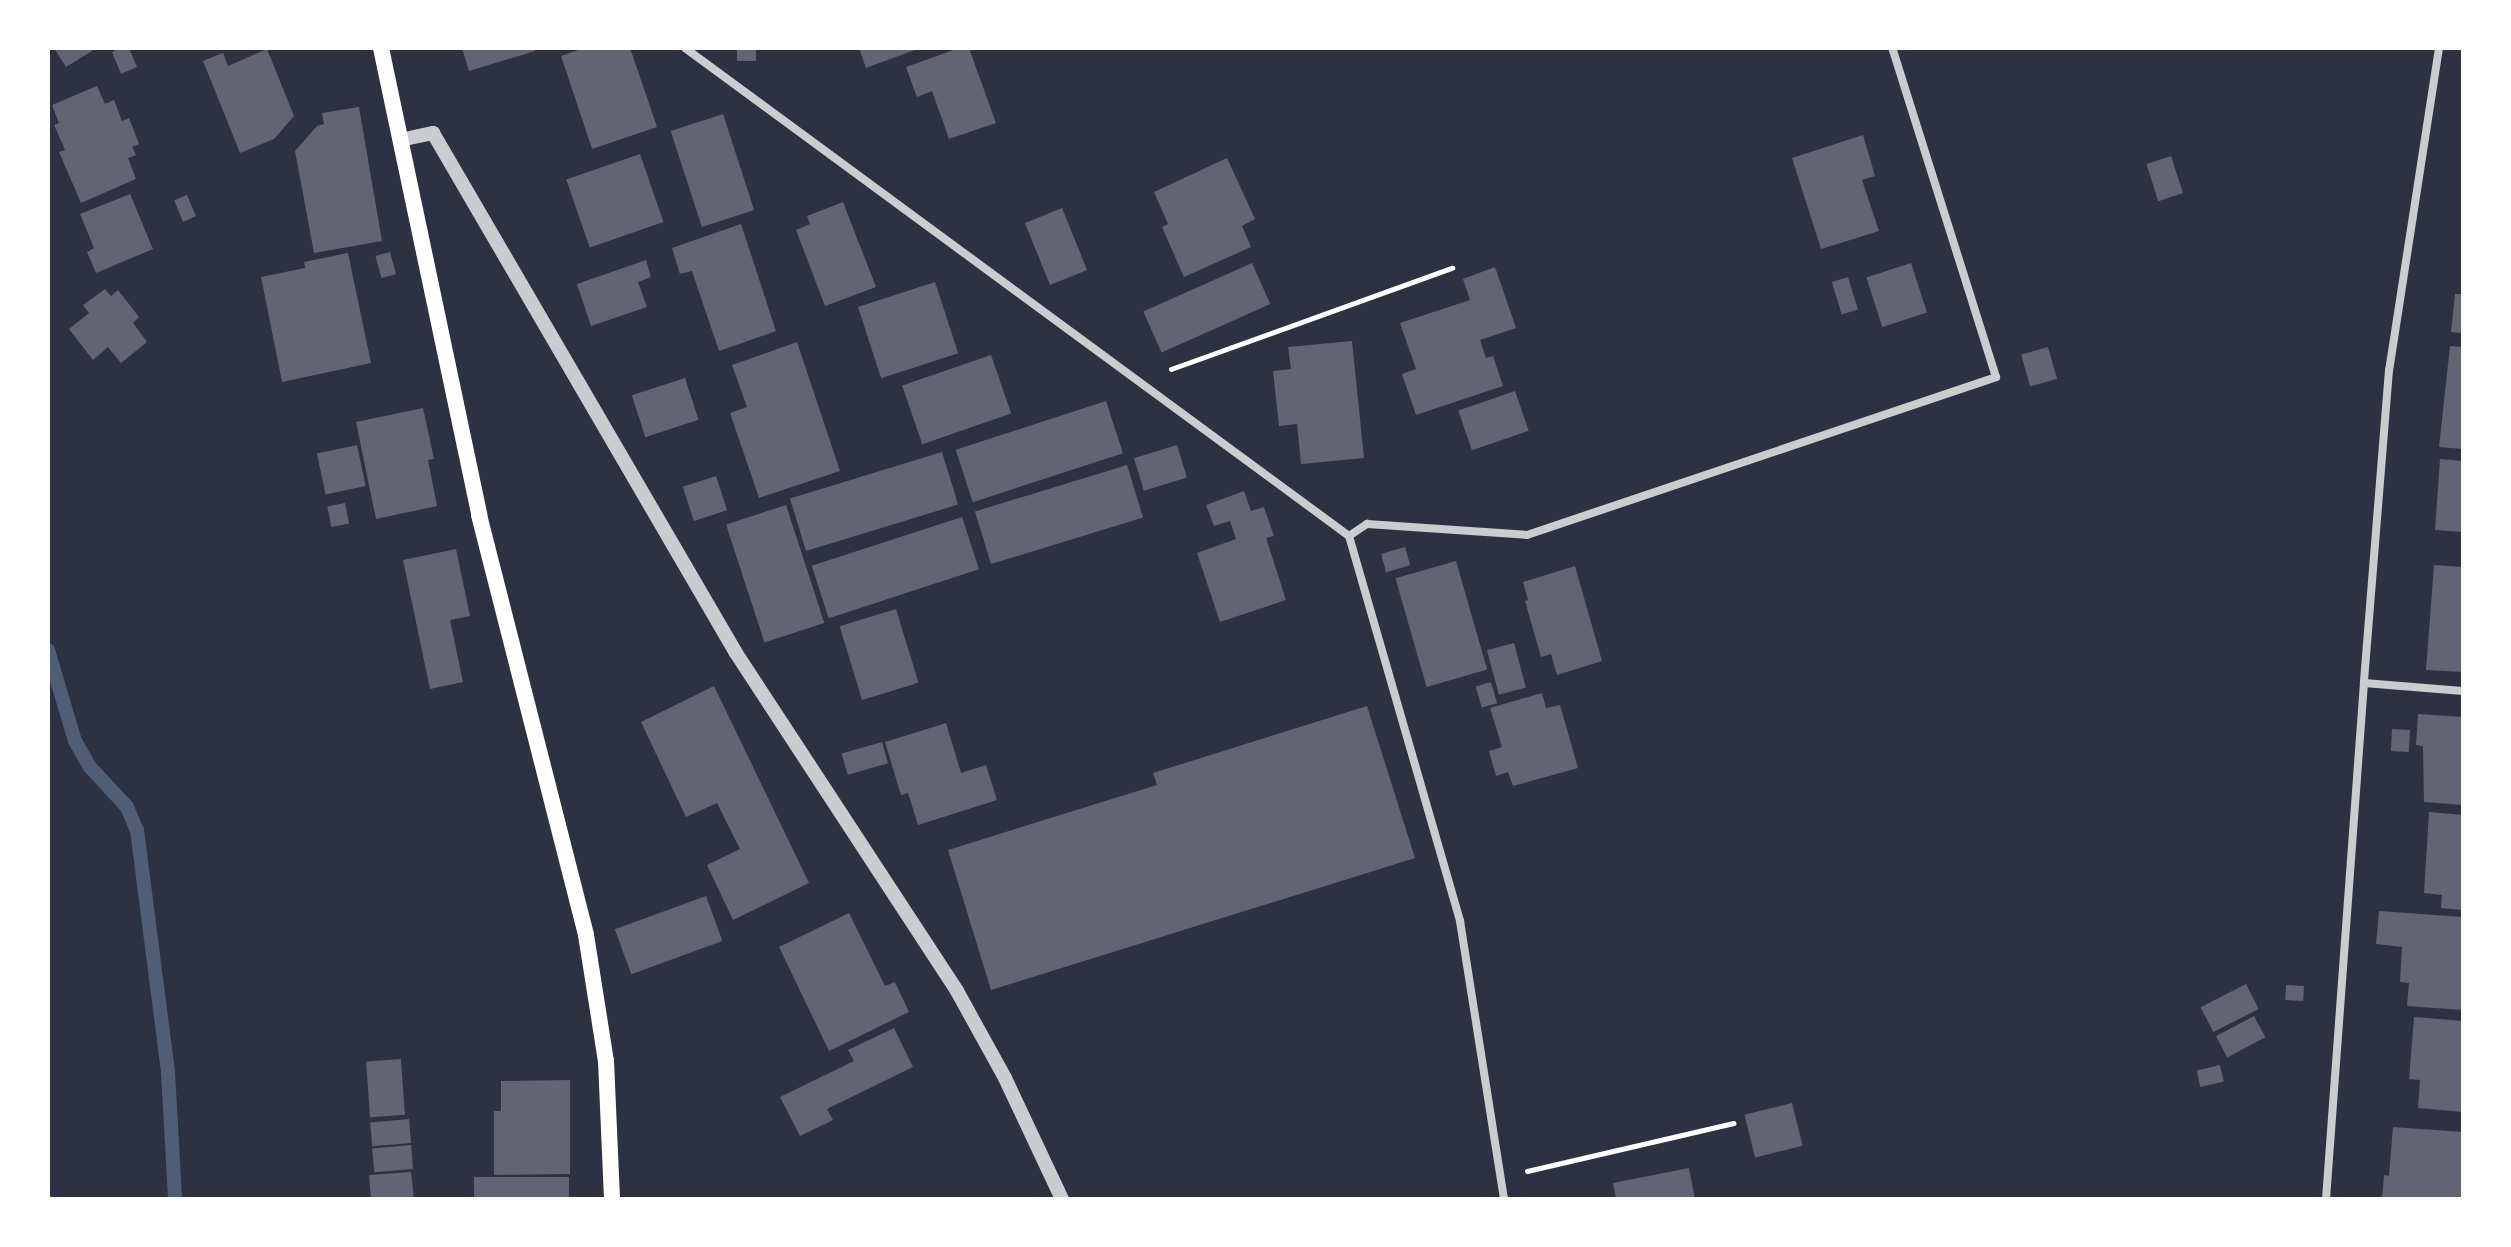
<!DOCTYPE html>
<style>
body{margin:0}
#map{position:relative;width:2511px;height:1247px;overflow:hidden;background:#2d3142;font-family:Karla,sans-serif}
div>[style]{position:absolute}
.stream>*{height:14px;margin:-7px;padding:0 7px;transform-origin:7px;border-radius:7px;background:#4f5d75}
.building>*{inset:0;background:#626471;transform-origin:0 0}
.path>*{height:5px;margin:-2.5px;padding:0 2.5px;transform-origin:2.5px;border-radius:2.5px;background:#fff}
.minor>*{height:8px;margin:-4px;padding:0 4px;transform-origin:4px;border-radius:4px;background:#caccd0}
.tertiary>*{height:14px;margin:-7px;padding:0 7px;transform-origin:7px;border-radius:7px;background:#caccd0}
.secondary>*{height:16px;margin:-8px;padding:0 8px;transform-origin:8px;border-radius:8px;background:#fff}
span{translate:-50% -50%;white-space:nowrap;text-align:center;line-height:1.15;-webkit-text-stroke:7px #fff;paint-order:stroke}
.frame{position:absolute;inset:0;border:50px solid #fff;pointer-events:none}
</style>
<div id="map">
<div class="stream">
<div style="left:48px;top:650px;width:95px;rotate:73.5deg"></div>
<div style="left:75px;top:741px;width:30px;rotate:60deg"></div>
<div style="left:90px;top:767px;width:54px;rotate:47.2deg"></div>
<div style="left:127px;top:807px;width:25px;rotate:67deg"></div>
<div style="left:137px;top:830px;width:244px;rotate:82.7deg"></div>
<div style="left:168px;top:1072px;width:127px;rotate:86.8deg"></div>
</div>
<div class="building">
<div style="clip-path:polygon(54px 48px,90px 48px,92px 51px,66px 67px)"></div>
<div style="clip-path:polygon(121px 48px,129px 48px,137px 67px,121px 74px,112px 52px)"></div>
<div style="clip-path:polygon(462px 48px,534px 48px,535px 51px,469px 71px)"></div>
<div style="clip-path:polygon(584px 48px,630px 48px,657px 127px,592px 149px,561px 56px)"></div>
<div style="left:737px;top:48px;width:19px;height:13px"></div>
<div style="clip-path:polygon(859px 48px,920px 48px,866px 68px)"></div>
<div style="clip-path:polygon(959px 48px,969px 48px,996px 123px,949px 139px,932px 91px,917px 97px,906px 67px)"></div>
<div style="clip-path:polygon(267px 49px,294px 116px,274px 139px,240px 153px,203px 61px,223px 53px,228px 66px)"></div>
<div style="clip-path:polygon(97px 86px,105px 104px,114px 100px,122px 121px,129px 118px,139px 144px,132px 147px,136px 155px,128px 158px,136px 179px,81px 203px,59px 152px,65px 150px,54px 125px,59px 123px,52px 105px)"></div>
<div style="clip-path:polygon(359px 107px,382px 241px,314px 253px,295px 151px,317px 126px,324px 124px,322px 113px)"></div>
<div style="left:723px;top:114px;width:101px;height:55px;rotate:72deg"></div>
<div style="clip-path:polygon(1863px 135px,1875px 176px,1862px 180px,1879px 231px,1821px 249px,1792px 158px)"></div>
<div style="left:640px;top:154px;width:72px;height:78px;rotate:71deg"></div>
<div style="left:2171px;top:156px;width:39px;height:26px;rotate:72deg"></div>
<div style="clip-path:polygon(1227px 158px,1255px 219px,1242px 226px,1251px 247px,1184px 277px,1162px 227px,1168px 224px,1154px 192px)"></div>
<div style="clip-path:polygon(130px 194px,153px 249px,96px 273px,87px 252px,94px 248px,80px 214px)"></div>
<div style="left:187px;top:195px;width:23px;height:14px;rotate:67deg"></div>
<div style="clip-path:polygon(843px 202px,876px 287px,825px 306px,796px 230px,810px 224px,807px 216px)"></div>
<div style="left:1062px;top:208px;width:67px;height:40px;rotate:68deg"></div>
<div style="clip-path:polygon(741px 224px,776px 331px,719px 351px,692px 271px,680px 274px,672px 248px)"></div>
<div style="left:390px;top:252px;width:23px;height:15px;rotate:75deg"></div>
<div style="clip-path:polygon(348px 253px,371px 363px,282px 382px,261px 277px,305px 268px,304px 262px)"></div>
<div style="clip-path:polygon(646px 260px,651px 277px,638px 282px,647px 307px,591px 326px,577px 284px)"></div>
<div style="left:1252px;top:263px;width:45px;height:119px;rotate:66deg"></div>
<div style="left:1911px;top:263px;width:52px;height:47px;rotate:72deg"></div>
<div style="clip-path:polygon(1495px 267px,1516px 328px,1480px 340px,1486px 358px,1493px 356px,1503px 386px,1416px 415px,1402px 374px,1416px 369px,1400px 323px,1470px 300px,1463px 279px)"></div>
<div style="left:1848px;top:277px;width:34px;height:17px;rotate:73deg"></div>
<div style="left:935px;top:282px;width:75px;height:81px;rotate:72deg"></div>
<div style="clip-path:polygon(105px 289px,111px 296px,118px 290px,139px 317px,133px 323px,147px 342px,121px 363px,108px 347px,93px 360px,69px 329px,89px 313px,83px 305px)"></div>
<div style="clip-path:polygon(2455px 294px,2463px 294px,2463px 333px,2451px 332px)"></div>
<div style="clip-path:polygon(1352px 341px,1364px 458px,1301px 464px,1297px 424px,1279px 426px,1273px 371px,1291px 369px,1288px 347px)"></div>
<div style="clip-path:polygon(797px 342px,840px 471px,759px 498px,730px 413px,747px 407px,732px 365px)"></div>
<div style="clip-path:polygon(2450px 346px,2463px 347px,2463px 449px,2439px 447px)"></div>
<div style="left:2048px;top:347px;width:33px;height:28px;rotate:74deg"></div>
<div style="left:991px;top:355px;width:62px;height:94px;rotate:71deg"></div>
<div style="left:685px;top:378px;width:44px;height:56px;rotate:72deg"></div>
<div style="left:1515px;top:391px;width:42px;height:60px;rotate:71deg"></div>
<div style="left:1106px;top:401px;width:55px;height:158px;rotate:72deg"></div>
<div style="clip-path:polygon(423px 408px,434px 459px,428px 460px,437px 506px,376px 519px,356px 422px)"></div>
<div style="left:357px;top:445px;width:42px;height:41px;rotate:78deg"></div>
<div style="left:1177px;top:445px;width:34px;height:45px;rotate:73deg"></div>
<div style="left:942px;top:452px;width:55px;height:159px;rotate:73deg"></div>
<div style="clip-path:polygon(2440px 459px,2463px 461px,2463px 532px,2435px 530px)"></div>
<div style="left:1127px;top:465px;width:55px;height:159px;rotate:73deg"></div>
<div style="left:716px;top:476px;width:36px;height:35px;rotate:72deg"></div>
<div style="clip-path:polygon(1244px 491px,1251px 511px,1264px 507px,1274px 536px,1266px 538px,1286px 600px,1220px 622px,1197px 553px,1236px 539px,1230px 521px,1214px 526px,1206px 505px)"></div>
<div style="left:345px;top:503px;width:21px;height:18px;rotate:79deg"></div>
<div style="left:786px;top:505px;width:124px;height:63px;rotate:72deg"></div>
<div style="left:962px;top:517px;width:55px;height:158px;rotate:72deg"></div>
<div style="left:1405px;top:547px;width:19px;height:25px;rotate:74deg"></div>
<div style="clip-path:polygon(456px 549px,470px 616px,450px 620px,463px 682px,430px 689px,403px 560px)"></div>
<div style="left:1456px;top:561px;width:113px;height:63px;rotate:74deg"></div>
<div style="clip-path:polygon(2434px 565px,2463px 567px,2463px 672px,2426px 670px)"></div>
<div style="clip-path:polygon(1575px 566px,1602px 661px,1557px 675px,1551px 654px,1541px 657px,1525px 601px,1528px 600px,1523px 582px)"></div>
<div style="left:896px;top:609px;width:77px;height:59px;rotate:73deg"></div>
<div style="left:1514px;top:643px;width:46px;height:28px;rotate:75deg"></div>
<div style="left:1491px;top:682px;width:22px;height:16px;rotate:74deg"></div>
<div style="clip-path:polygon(714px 686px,809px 883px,733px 920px,707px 865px,740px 849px,717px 803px,686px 817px,641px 722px)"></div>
<div style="clip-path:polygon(1542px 693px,1546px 708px,1560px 705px,1578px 768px,1513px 786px,1508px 772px,1496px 776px,1489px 751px,1502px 747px,1490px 708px)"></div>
<div style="clip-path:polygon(1367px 706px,1415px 858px,991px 990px,948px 850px,1157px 785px,1153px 773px)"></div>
<div style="clip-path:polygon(2418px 714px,2463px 717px,2463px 805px,2424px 802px,2423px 746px,2416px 745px)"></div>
<div style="clip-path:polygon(946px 723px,961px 773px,986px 765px,997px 800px,918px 825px,908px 793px,901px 795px,885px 742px)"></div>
<div style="left:2392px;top:729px;width:18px;height:22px;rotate:3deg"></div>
<div style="left:882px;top:742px;width:22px;height:42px;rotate:74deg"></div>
<div style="clip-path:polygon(2429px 812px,2463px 815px,2463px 910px,2441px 908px,2442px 895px,2424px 893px)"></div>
<div style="left:706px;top:896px;width:48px;height:97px;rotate:70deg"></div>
<div style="clip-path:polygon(2379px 911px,2463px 917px,2463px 1010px,2407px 1006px,2409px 983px,2400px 982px,2402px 947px,2376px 944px)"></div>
<div style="clip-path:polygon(849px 913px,885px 986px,895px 982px,909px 1012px,829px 1051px,779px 947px)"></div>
<div style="left:2246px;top:984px;width:28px;height:51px;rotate:63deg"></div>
<div style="left:2286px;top:985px;width:18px;height:15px;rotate:3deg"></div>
<div style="left:2254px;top:1016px;width:24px;height:43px;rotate:62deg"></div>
<div style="clip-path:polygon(2414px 1017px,2463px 1021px,2463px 1112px,2418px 1108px,2420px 1080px,2409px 1079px)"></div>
<div style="clip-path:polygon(894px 1028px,913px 1067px,827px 1109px,833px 1120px,800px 1136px,780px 1097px,854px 1061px,848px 1050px)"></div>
<div style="left:401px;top:1059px;width:56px;height:35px;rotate:86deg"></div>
<div style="left:2220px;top:1065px;width:17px;height:24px;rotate:77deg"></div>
<div style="clip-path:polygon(570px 1080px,570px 1174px,494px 1175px,494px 1111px,501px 1111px,501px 1081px)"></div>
<div style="left:1792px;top:1103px;width:44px;height:49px;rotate:76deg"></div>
<div style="left:409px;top:1119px;width:24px;height:39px;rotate:85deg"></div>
<div style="clip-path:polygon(2393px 1127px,2463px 1132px,2463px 1199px,2382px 1199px,2384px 1175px,2389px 1176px)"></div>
<div style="left:411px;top:1145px;width:24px;height:39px;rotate:85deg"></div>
<div style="clip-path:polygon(1689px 1168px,1695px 1199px,1616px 1199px,1613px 1183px)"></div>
<div style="clip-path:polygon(411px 1172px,414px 1199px,371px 1199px,369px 1175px)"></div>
<div style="left:474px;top:1177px;width:95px;height:22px"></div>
</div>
<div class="path">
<div style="left:1171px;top:369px;width:299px;rotate:-19.8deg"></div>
<div style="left:1527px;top:1171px;width:212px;rotate:-13.1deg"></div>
</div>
<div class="minor">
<div style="left:685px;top:48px;width:824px;rotate:36.31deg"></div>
<div style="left:1349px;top:536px;width:401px;rotate:73.9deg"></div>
<div style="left:1460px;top:921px;width:281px;rotate:81deg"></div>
<div style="left:2439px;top:48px;width:326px;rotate:98.8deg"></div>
<div style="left:2389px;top:370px;width:314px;rotate:94.6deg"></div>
<div style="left:2364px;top:683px;width:99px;rotate:4.6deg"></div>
<div style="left:1349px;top:536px;width:22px;rotate:-34deg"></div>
<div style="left:1367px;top:524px;width:160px;rotate:3.9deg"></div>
<div style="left:1527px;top:535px;width:495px;rotate:-18.6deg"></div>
<div style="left:1996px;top:377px;width:345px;rotate:-107.5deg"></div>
<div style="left:2326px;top:1199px;width:517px;rotate:-85.79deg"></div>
</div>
<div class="tertiary">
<div style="left:400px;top:140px;width:34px;rotate:-12deg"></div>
<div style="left:433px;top:133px;width:602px;rotate:59.77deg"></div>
<div style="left:736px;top:653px;width:404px;rotate:56.8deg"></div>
<div style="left:957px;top:991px;width:99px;rotate:61.1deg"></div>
<div style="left:1005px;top:1078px;width:134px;rotate:64.8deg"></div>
</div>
<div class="secondary">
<div style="left:381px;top:48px;width:477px;rotate:78.1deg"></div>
<div style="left:479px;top:515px;width:433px;rotate:75.7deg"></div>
<div style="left:586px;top:935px;width:128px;rotate:81deg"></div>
<div style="left:606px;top:1061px;width:138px;rotate:87.5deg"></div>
</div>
<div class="frame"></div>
</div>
